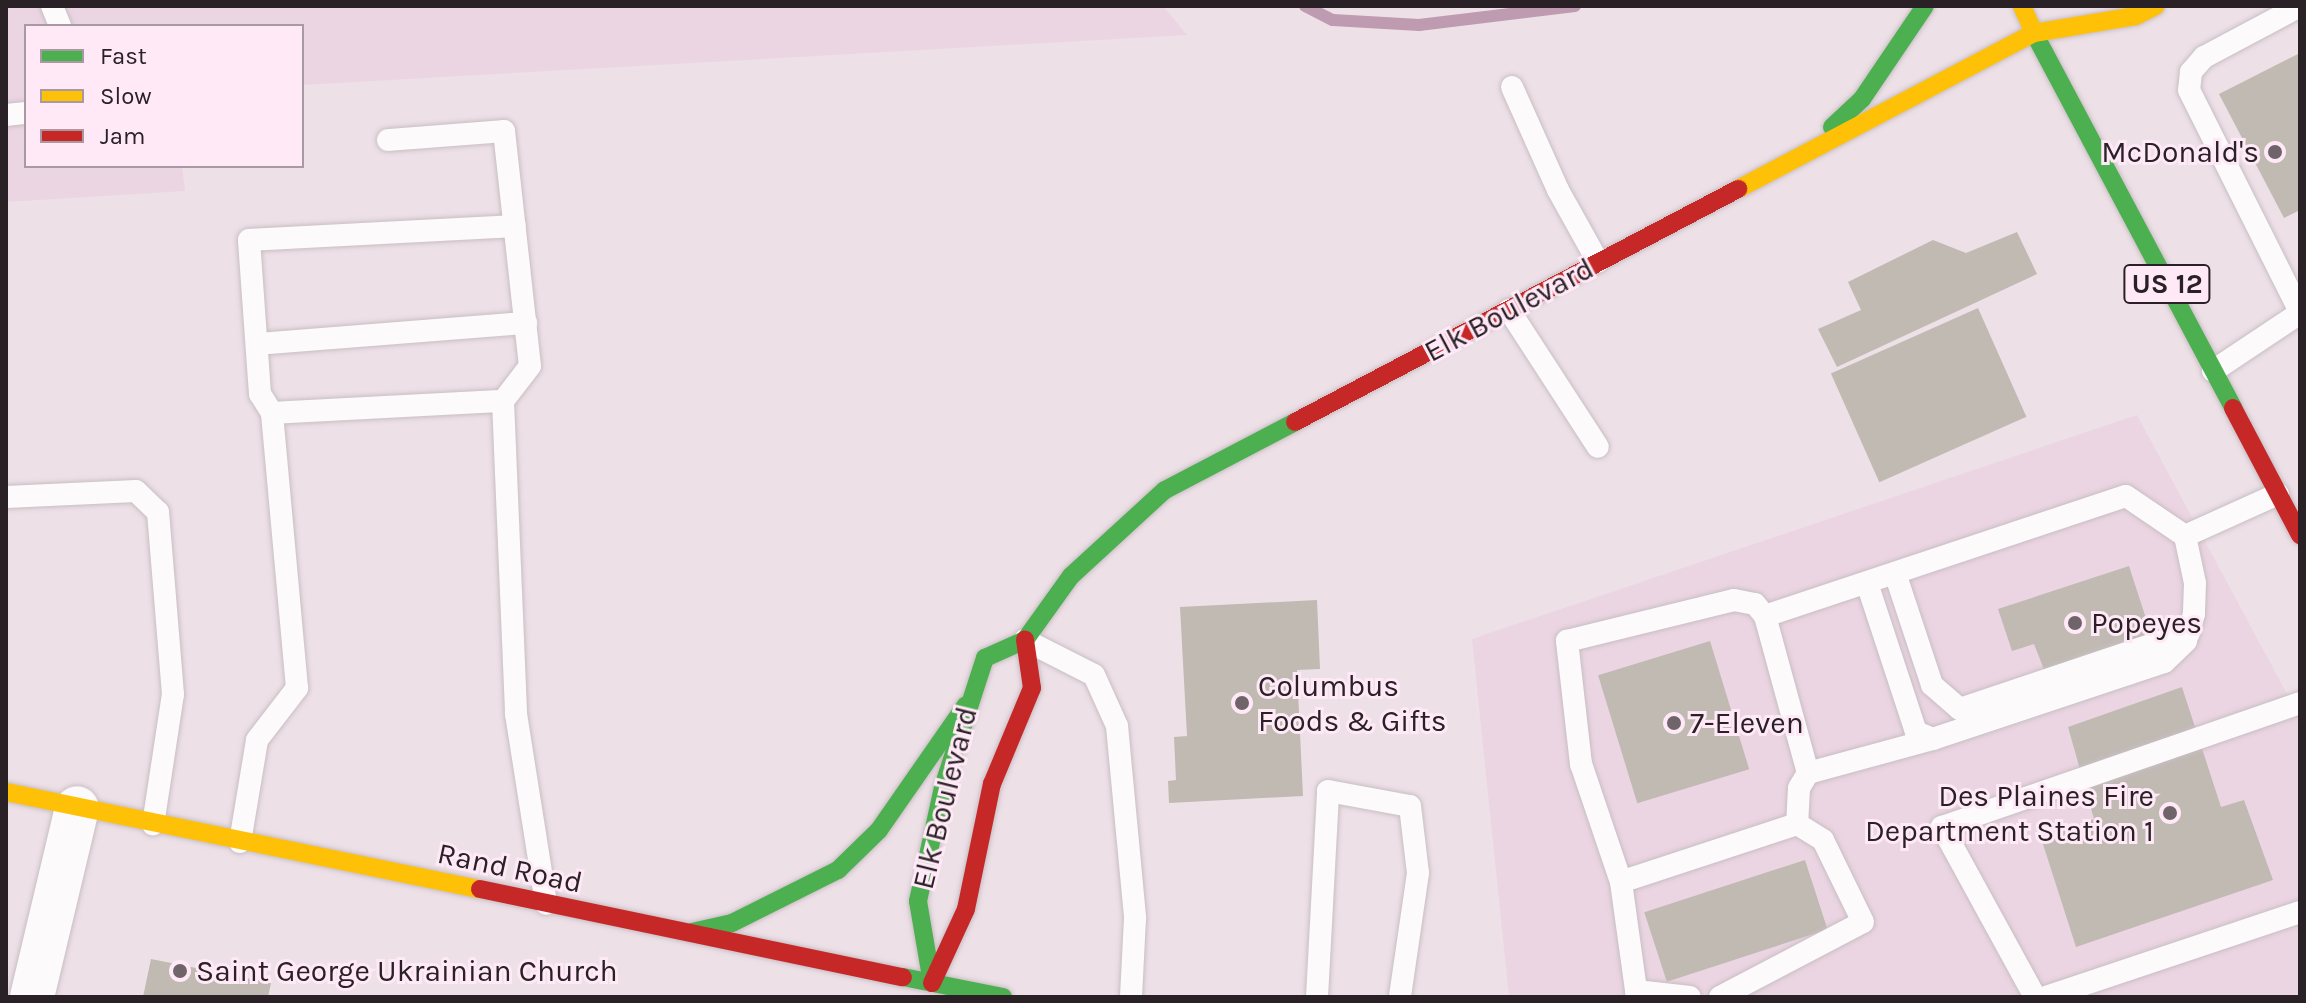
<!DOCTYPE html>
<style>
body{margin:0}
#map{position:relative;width:2306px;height:1003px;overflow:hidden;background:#ede0e7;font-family:Karla,sans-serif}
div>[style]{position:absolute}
.built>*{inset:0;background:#ebd5e2}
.stream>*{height:12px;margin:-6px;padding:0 6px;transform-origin:6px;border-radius:6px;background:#be9bb0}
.building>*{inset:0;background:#c0bab3;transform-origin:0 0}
.roads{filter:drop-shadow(0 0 2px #c8bec3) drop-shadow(0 0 2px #c8bec3)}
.lane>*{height:22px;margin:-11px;padding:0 11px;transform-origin:11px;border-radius:11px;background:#fcfafb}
.street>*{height:44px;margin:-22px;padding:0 22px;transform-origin:22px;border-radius:22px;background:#fcfafb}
.fast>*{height:18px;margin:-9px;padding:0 9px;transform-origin:9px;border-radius:9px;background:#4caf50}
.slow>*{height:18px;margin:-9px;padding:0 9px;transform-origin:9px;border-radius:9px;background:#ffc107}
.jam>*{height:18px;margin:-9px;padding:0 9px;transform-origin:9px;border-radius:9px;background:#c62828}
.dots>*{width:22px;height:22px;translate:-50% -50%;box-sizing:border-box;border:4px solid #ffe9f6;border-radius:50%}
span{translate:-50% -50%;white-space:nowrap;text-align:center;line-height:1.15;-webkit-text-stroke:6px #ffe9f6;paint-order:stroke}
.shield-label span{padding:2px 6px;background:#ffe9f6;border:2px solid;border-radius:6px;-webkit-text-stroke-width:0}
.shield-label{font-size:28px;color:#292126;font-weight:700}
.poi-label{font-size:30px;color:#292126}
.right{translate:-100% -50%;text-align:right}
.left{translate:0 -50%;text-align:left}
.street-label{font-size:30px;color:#292126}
.frame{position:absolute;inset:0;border:8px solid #292126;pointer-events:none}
.legend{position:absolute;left:24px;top:24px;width:280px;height:144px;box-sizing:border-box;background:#ffe9f6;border:2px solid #a999a3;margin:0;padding:10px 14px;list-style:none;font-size:24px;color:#292126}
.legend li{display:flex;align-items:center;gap:16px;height:40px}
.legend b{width:40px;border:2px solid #a999a3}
</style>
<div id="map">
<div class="built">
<div style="clip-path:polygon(6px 6px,1163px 6px,1187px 35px,302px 85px,302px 26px,26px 26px,26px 166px,182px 166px,185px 191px,6px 202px)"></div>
<div style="clip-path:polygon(2137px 415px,2300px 718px,2300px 997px,1509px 997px,1472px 639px)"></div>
</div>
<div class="stream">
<div style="left:1305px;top:6px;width:31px;rotate:27deg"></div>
<div style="left:1333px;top:20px;width:86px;rotate:3.3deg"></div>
<div style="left:1419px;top:25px;width:157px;rotate:-6.9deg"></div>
</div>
<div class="building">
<div style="clip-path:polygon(2300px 53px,2300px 210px,2284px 218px,2219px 94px)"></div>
<div style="clip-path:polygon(2017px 232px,2037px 274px,1837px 367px,1818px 329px,1861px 310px,1848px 282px,1933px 240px,1966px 253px)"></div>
<div style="left:1978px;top:308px;width:119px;height:161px;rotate:66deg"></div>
<div style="clip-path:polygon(2129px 566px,2152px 637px,2045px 672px,2034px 644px,2012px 651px,1998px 609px)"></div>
<div style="clip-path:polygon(1317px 600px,1320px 669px,1297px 670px,1303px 796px,1169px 803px,1168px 781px,1176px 780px,1174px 737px,1187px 736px,1180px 607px)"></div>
<div style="left:1710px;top:641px;width:134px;height:117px;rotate:73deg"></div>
<div style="clip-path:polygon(2182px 687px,2221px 807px,2244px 800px,2273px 880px,2076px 947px,2041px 838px,2094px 819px,2068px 727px)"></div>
<div style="left:1805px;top:860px;width:73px;height:169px;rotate:72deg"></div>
<div style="clip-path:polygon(151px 959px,271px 983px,268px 997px,143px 997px)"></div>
</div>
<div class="roads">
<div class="lane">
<div style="left:52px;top:6px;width:22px;rotate:68deg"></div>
<div style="left:2300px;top:6px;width:109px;rotate:152deg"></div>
<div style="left:2204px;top:57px;width:20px;rotate:131deg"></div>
<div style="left:2191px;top:72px;width:18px;rotate:96deg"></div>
<div style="left:2189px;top:90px;width:248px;rotate:63.4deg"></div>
<div style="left:1512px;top:87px;width:113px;rotate:65.9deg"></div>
<div style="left:1558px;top:190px;width:82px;rotate:60.9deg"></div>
<div style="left:6px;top:115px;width:20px;rotate:-6deg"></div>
<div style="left:388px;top:140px;width:116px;rotate:-4.4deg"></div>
<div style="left:504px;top:131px;width:236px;rotate:83.7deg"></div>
<div style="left:530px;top:366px;width:44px;rotate:127.6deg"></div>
<div style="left:1509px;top:310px;width:163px;rotate:57deg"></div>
<div style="left:257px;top:344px;width:270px;rotate:-4.5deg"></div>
<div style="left:2213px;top:371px;width:105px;rotate:-33.7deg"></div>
<div style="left:272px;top:413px;width:231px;rotate:-3deg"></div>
<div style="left:503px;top:401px;width:313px;rotate:87.6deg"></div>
<div style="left:516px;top:714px;width:192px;rotate:81deg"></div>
<div style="left:6px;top:497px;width:130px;rotate:-2.6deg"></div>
<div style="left:136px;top:491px;width:30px;rotate:44deg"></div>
<div style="left:158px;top:512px;width:183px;rotate:85.3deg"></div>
<div style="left:173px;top:694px;width:132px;rotate:98.7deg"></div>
<div style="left:2185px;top:536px;width:102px;rotate:-24.3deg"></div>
<div style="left:1895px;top:573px;width:118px;rotate:71.7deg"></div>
<div style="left:1932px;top:685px;width:37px;rotate:41deg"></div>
<div style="left:1960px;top:709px;width:242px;rotate:-18.6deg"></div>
<div style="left:1867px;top:583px;width:157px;rotate:71.8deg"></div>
<div style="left:1916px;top:732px;width:18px;rotate:22deg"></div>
<div style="left:1765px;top:616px;width:380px;rotate:-18.4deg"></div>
<div style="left:2126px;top:496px;width:71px;rotate:34.1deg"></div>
<div style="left:2185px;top:536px;width:48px;rotate:78deg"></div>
<div style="left:2195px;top:583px;width:31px;rotate:92deg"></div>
<div style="left:2194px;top:614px;width:28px;rotate:107deg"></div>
<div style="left:2186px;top:641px;width:30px;rotate:136deg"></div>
<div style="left:2164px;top:662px;width:243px;rotate:161.6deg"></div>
<div style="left:1933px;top:739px;width:130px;rotate:164.8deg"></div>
<div style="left:1808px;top:773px;width:17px;rotate:121deg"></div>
<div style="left:1799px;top:788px;width:36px;rotate:93deg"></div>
<div style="left:1797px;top:824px;width:185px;rotate:161.8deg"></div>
<div style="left:1621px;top:882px;width:125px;rotate:-108.7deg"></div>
<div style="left:1581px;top:764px;width:124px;rotate:-96.5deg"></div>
<div style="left:1567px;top:641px;width:172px;rotate:-13.8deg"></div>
<div style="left:1734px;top:600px;width:21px;rotate:11deg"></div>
<div style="left:1755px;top:604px;width:16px;rotate:50deg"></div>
<div style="left:1765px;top:616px;width:163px;rotate:74.7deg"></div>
<div style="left:1025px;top:640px;width:77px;rotate:26.9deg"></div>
<div style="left:1094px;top:675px;width:56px;rotate:65.7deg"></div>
<div style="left:1117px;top:726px;width:193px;rotate:84.6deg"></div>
<div style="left:1135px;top:918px;width:79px;rotate:92.9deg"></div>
<div style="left:240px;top:842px;width:103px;rotate:-80.5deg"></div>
<div style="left:257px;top:740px;width:66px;rotate:-52.4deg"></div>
<div style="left:297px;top:688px;width:276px;rotate:-95.2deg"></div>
<div style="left:272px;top:413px;width:22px;rotate:-122deg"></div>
<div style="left:260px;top:394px;width:154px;rotate:-94.1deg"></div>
<div style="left:249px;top:240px;width:266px;rotate:-3deg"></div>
<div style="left:1621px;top:882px;width:116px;rotate:82.1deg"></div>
<div style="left:1636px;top:991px;width:54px;rotate:6.3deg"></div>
<div style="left:1317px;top:997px;width:206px;rotate:-86.9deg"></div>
<div style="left:1328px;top:791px;width:83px;rotate:10.4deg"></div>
<div style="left:1410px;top:806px;width:67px;rotate:83.2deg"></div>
<div style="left:1418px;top:873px;width:125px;rotate:98.3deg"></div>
<div style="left:1720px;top:997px;width:161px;rotate:-27.7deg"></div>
<div style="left:1863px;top:922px;width:91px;rotate:-116deg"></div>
<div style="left:1823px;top:840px;width:31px;rotate:-148deg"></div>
<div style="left:2035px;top:997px;width:194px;rotate:-118.7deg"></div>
<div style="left:1942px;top:827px;width:379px;rotate:-19.1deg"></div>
<div style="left:2046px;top:997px;width:268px;rotate:-18.5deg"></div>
</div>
<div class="street">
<div style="left:32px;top:997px;width:194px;rotate:-76.6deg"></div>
</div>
<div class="fast">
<div style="left:2034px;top:33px;width:425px;rotate:62deg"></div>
<div style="left:1832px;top:127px;width:41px;rotate:-43deg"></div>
<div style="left:1862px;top:99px;width:112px;rotate:-55.9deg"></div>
<div style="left:692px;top:932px;width:41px;rotate:-12.7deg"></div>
<div style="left:732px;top:923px;width:119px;rotate:-26.6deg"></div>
<div style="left:838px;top:870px;width:57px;rotate:-44.3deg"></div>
<div style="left:879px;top:830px;width:152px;rotate:-55.2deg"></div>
<div style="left:903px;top:977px;width:102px;rotate:11.3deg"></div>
<div style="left:932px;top:983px;width:83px;rotate:-99.7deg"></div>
<div style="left:918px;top:901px;width:117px;rotate:-77.6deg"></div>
<div style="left:943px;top:787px;width:136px;rotate:-72deg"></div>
<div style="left:985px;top:658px;width:44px;rotate:-24.2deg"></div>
<div style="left:1025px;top:640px;width:79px;rotate:-54.3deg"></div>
<div style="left:1071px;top:576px;width:127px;rotate:-42.5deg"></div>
<div style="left:1165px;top:490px;width:147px;rotate:-27.6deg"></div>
</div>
<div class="slow">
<div style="left:2034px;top:33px;width:103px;rotate:-9.5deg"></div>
<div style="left:2136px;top:16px;width:22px;rotate:-27deg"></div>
<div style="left:1738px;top:189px;width:335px;rotate:-27.8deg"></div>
<div style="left:2034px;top:33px;width:30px;rotate:-114deg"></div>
<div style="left:6px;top:792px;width:484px;rotate:11.6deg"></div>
</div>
<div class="jam">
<div style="left:2233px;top:408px;width:144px;rotate:62.2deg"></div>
<div style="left:1295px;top:422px;width:501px;rotate:-27.74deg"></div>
<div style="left:480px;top:889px;width:432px;rotate:11.8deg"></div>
<div style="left:932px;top:983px;width:81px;rotate:-65.3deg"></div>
<div style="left:966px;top:909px;width:128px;rotate:-78.3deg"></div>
<div style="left:992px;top:784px;width:104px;rotate:-67.4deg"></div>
<div style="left:1032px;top:688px;width:49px;rotate:-98.3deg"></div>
</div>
</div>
<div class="dots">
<div style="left:2275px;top:152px;background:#6e646a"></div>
<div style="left:2075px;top:623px;background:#6e646a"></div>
<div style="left:1242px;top:703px;background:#6e646a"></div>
<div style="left:1674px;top:723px;background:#6e646a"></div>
<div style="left:2170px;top:813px;background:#6e646a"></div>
<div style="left:180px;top:971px;background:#6e646a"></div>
</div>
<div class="shield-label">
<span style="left:2167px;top:284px">US 12</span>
</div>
<div class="poi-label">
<span class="right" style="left:2259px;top:152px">McDonald's</span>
<span class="left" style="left:2091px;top:623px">Popeyes</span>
<span class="left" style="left:1258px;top:703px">Columbus<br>Foods &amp; Gifts</span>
<span class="left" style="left:1690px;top:723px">7-Eleven</span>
<span class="right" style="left:2154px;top:813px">Des Plaines Fire<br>Department Station 1</span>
<span class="left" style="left:196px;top:971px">Saint George Ukrainian Church</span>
</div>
<div class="street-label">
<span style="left:1509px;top:310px;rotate:-28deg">Elk Boulevard</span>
<span style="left:945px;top:798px;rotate:-76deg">Elk Boulevard</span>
<span style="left:510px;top:868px;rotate:12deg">Rand Road</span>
</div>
<div class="frame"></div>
<ul class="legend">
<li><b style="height:10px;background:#4caf50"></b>Fast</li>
<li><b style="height:10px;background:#ffc107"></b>Slow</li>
<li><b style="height:10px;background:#c62828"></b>Jam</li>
</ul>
</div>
